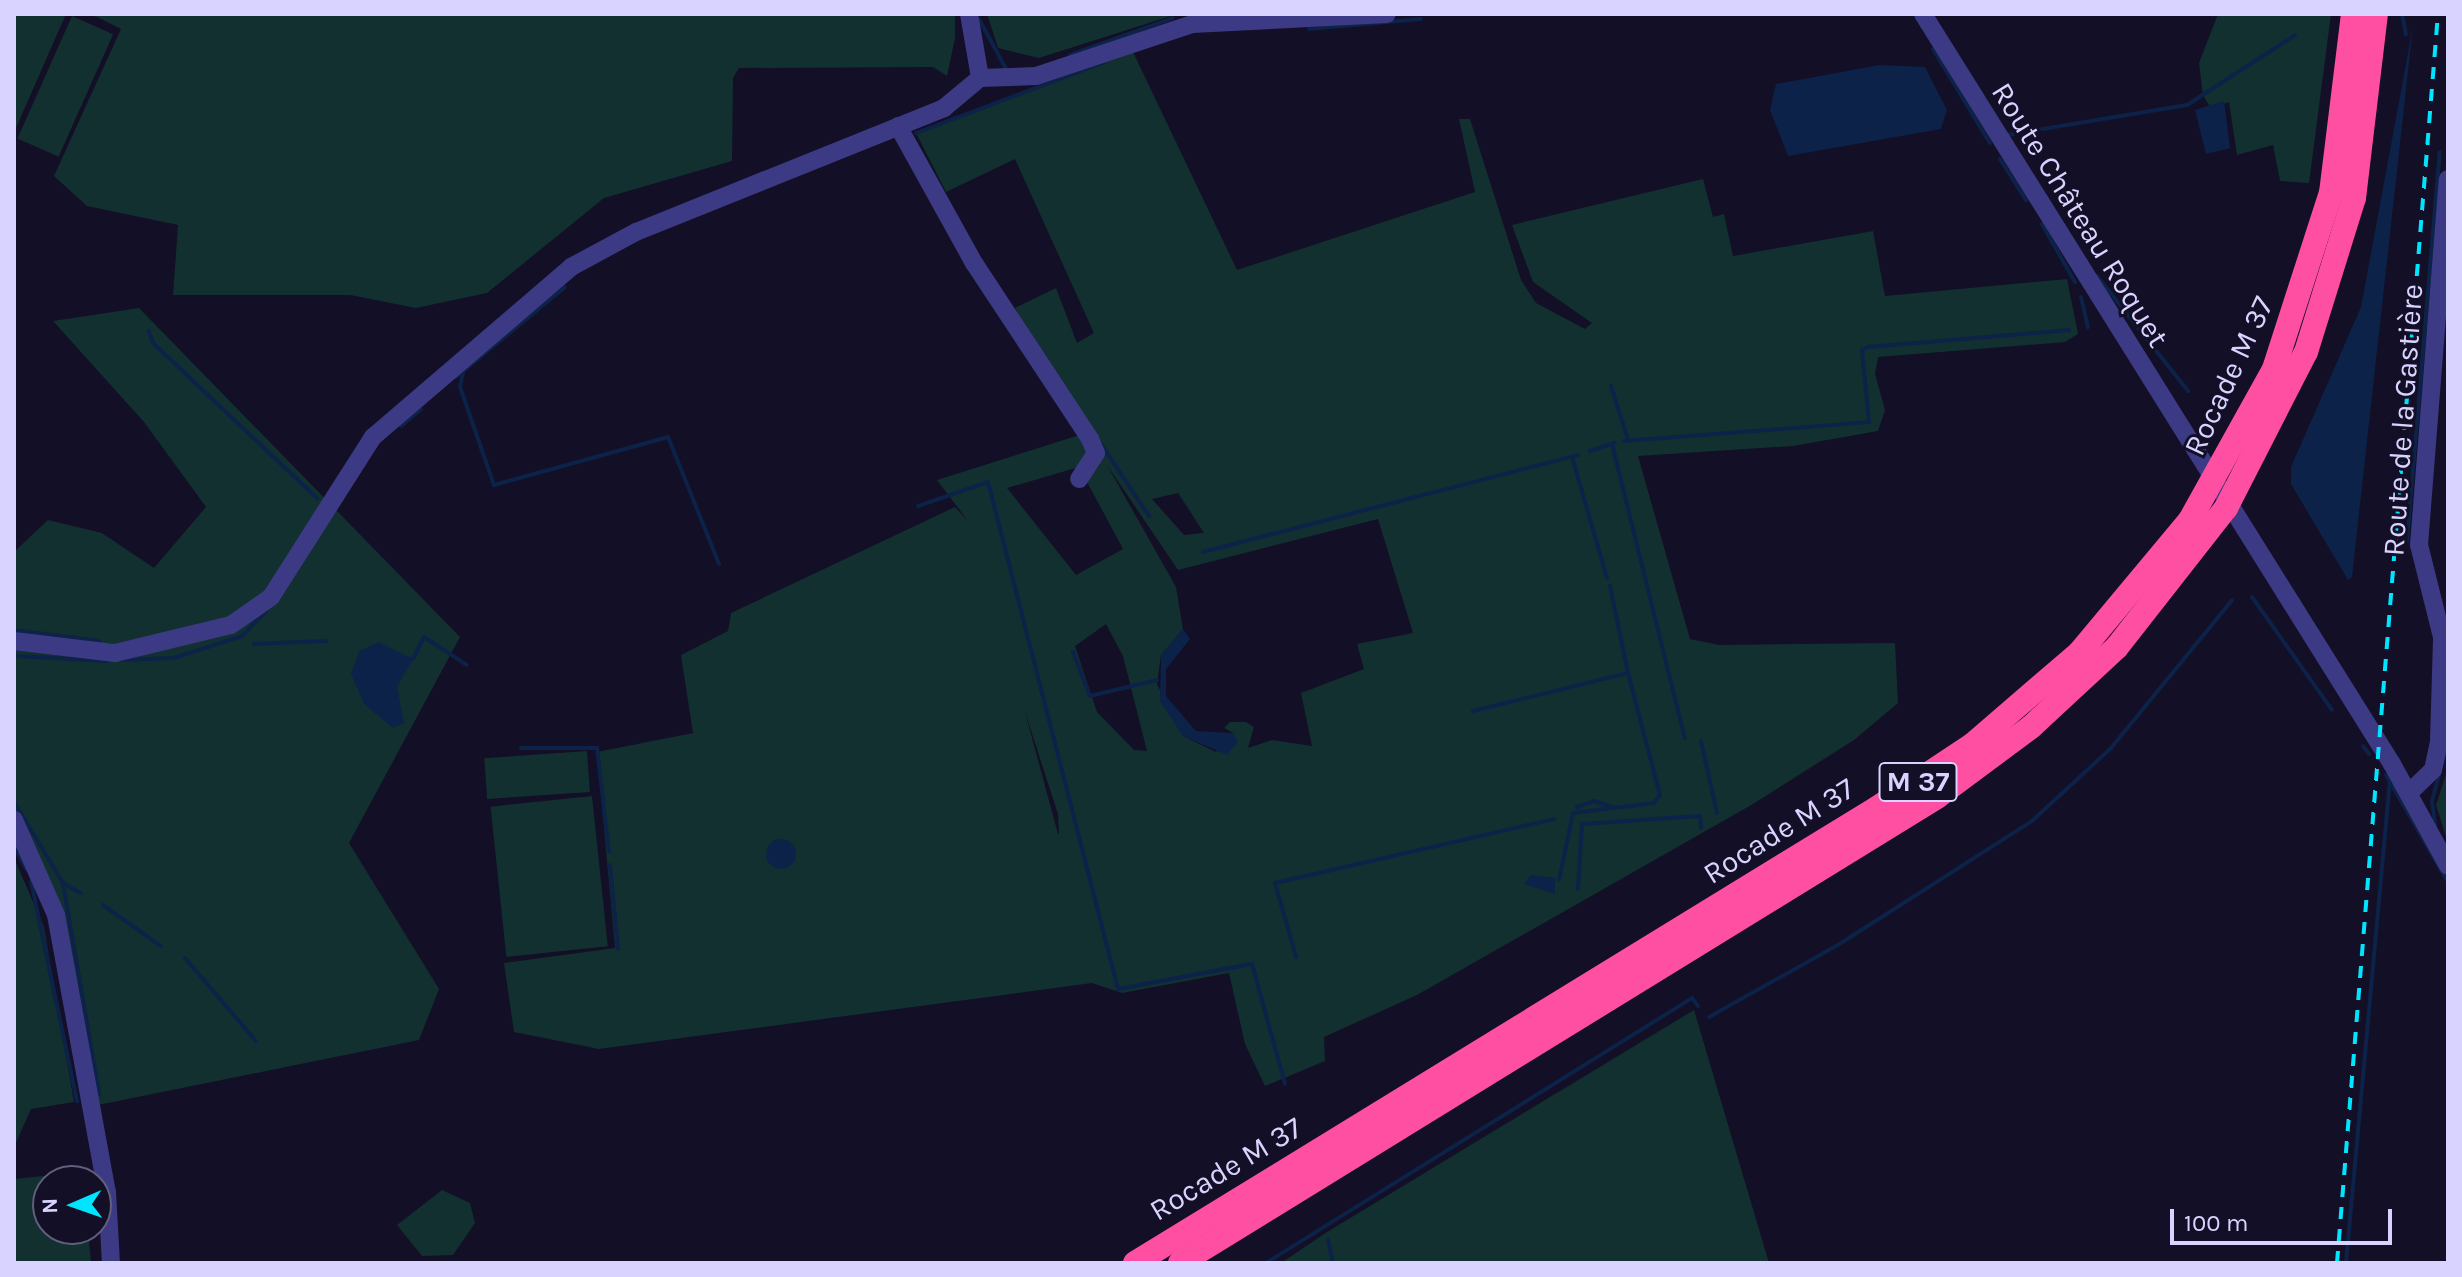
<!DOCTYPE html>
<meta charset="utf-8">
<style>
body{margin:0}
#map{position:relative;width:2462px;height:1277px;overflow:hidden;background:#130f26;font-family:Karla,sans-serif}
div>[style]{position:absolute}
.green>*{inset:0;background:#12302f;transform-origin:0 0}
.water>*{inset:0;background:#0c2248}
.round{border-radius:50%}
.stream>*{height:4px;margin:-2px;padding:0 2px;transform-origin:2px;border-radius:2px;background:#0c2248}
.minor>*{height:18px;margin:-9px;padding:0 9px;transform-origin:9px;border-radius:9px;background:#3d3a85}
.highway>*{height:24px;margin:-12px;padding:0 12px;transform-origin:12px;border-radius:12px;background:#ff4fa3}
.rail>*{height:4px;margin-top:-2px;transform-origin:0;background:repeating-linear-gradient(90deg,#00e5ff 0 12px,transparent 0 22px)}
span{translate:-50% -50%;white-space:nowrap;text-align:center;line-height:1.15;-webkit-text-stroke:6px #130f26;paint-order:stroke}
.shield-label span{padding:2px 6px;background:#130f26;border:2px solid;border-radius:6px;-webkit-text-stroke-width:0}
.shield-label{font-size:28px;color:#d9d4ff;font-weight:700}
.street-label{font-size:30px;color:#d9d4ff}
.frame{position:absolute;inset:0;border:16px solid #d9d4ff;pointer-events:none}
.north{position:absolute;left:32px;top:1165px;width:80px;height:80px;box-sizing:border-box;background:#130f26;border:2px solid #625e7d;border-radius:50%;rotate:268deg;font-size:22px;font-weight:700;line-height:32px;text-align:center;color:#d9d4ff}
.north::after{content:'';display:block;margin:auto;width:28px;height:36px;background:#00e5ff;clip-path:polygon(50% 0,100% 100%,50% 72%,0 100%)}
.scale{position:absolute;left:2170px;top:1209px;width:222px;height:36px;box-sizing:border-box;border:4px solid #d9d4ff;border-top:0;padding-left:10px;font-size:24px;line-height:28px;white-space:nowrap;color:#d9d4ff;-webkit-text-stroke:6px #130f26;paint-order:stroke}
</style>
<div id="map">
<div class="green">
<div style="clip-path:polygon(14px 14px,66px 14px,16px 128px,14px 128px)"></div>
<div style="clip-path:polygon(91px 14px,955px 14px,955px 38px,947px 76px,933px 67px,739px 68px,733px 78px,732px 161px,604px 198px,487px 293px,416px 308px,350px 295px,173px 295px,178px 225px,87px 206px,54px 176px,121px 29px)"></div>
<div style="clip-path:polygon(987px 14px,1177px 14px,1039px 58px,998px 48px)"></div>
<div style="clip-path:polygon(2218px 14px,2331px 14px,2309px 183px,2280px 181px,2273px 145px,2237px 155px,2229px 102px,2211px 109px,2203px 95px,2199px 63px)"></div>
<div style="left:72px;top:16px;width:45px;height:134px;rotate:24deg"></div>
<div style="clip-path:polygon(evenodd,1133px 52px,1237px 270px,1475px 192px,1459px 119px,1470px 119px,1521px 280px,1536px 303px,1585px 329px,1592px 323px,1533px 282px,1512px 225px,1703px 179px,1713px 217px,1724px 214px,1733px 256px,1873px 231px,1885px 296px,2067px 279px,2078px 334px,2065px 342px,1878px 357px,1875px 374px,1885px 410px,1878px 431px,1793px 446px,1638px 456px,1690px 639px,1719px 645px,1895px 643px,1898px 703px,1854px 740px,1753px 804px,1417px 995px,1324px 1037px,1325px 1061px,1265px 1086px,1245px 1044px,1229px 973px,1122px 993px,1092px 983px,599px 1049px,514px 1032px,504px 963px,615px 948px,597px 752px,693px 733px,681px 655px,728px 631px,731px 613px,955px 507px,968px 521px,937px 480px,1086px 433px,1015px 308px,1056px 288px,1077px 343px,1094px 333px,1015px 159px,946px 192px,916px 133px,1133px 52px,1107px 465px,1178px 570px,1378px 519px,1413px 633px,1357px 644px,1364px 669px,1301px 693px,1312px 746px,1272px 740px,1248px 748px,1254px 727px,1246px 722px,1230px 722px,1224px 728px,1233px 733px,1216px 752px,1183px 736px,1157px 684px,1161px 655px,1183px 629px,1176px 587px,1107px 465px,1133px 52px,1079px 467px,1123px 549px,1076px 575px,1007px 488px,1079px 467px,1133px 52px,1178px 493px,1204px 533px,1203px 533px,1184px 535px,1152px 499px,1178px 493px,1133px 52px,1106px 624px,1123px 656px,1147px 751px,1134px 750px,1097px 712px,1075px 646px,1106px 624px,1133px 52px,1025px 712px,1058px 814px,1059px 834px,1058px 834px,1025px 712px)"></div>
<div style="clip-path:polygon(139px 308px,460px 637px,349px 843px,439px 989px,419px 1040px,93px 1106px,56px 915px,14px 830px,14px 552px,48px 520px,102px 533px,154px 568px,206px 507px,144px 422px,53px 321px)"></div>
<div style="left:587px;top:751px;width:41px;height:103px;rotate:86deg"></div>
<div style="clip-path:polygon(2448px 768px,2448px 843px,2436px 805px)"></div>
<div style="left:592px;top:796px;width:151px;height:102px;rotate:84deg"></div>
<div style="clip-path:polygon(14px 858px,44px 927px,74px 1102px,31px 1109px,14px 1147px)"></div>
<div style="clip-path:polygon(1694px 1010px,1769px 1263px,1281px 1263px,1327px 1232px)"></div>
<div style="clip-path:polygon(82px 1172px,83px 1181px,48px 1181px,48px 1229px,88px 1229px,91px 1263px,14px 1263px,14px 1179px)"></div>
<div style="clip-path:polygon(442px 1190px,470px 1203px,475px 1223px,453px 1255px,422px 1256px,397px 1225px)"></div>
</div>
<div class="water">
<div style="clip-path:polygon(2413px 26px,2352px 577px,2348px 580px,2291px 484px,2291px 467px,2361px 307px)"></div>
<div style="clip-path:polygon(1879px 65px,1925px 67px,1947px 110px,1941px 129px,1788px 156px,1770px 110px,1776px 84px)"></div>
<div style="clip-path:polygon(2224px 101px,2230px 148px,2206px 154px,2195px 110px)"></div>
<div style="clip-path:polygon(1183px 629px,1190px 639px,1166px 669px,1166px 696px,1196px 731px,1233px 733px,1238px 742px,1227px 755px,1183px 736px,1160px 701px,1161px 655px)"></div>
<div style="clip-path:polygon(379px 642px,413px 659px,397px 687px,404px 723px,393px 728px,364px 704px,351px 674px,359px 651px)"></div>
<div class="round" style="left:766px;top:839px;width:30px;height:30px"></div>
<div style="clip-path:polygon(1531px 875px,1555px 878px,1555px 894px,1524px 884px)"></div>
</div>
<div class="stream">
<div style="left:2402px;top:14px;width:21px;rotate:79deg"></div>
<div style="left:979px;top:19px;width:57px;rotate:61.6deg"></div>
<div style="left:1309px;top:29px;width:112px;rotate:-5.1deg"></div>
<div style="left:1933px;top:49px;width:110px;rotate:58.8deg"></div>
<div style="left:1070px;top:55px;width:109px;rotate:-19.8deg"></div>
<div style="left:916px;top:133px;width:202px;rotate:-20.6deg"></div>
<div style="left:2007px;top:135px;width:182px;rotate:-9.5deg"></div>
<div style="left:2187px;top:105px;width:129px;rotate:-32.9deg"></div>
<div style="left:2000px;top:159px;width:49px;rotate:57.6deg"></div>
<div style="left:2042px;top:224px;width:67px;rotate:60.4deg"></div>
<div style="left:2097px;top:276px;width:147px;rotate:51.6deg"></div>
<div style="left:2081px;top:297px;width:31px;rotate:77deg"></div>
<div style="left:149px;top:331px;width:13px;rotate:72deg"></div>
<div style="left:153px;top:343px;width:226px;rotate:43.4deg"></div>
<div style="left:463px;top:373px;width:14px;rotate:102deg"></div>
<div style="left:460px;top:387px;width:104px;rotate:70.9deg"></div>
<div style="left:494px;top:485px;width:180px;rotate:-15.4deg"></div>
<div style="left:668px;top:437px;width:137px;rotate:68.1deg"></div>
<div style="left:456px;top:377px;width:141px;rotate:-39.5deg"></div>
<div style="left:1611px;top:386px;width:57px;rotate:72.5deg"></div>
<div style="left:401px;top:426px;width:26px;rotate:-40deg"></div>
<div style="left:1624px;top:441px;width:246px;rotate:-4.4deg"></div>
<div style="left:1869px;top:422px;width:72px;rotate:-95.6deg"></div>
<div style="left:1862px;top:350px;width:7px;rotate:-27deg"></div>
<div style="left:1868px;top:347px;width:202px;rotate:-4.8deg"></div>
<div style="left:1101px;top:444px;width:87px;rotate:56.3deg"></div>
<div style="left:1612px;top:444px;width:303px;rotate:76.1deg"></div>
<div style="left:1590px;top:451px;width:26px;rotate:-18deg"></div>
<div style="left:1572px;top:457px;width:126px;rotate:73.9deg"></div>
<div style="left:918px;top:506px;width:74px;rotate:-18.9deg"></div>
<div style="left:988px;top:482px;width:523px;rotate:75.62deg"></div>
<div style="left:1118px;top:989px;width:136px;rotate:-10.6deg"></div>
<div style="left:1252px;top:964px;width:124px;rotate:74.6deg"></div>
<div style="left:2407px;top:541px;width:390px;rotate:-85.2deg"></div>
<div style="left:1203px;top:552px;width:387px;rotate:-14.5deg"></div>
<div style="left:1610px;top:586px;width:89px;rotate:78.3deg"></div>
<div style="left:2252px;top:597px;width:138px;rotate:54.7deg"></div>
<div style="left:14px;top:630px;width:86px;rotate:7.4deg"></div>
<div style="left:254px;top:644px;width:72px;rotate:-2.4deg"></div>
<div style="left:1073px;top:652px;width:47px;rotate:68.9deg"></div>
<div style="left:1090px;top:696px;width:69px;rotate:-13.4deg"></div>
<div style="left:14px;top:656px;width:94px;rotate:3deg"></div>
<div style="left:413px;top:659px;width:25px;rotate:-63deg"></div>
<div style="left:424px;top:637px;width:51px;rotate:33.1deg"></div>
<div style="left:121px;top:660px;width:53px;rotate:-2.2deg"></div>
<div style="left:174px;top:658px;width:71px;rotate:-17.9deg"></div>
<div style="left:242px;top:636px;width:35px;rotate:-46deg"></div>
<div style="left:1473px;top:711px;width:160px;rotate:-13.8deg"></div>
<div style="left:1628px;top:673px;width:126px;rotate:75.3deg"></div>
<div style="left:1660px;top:795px;width:10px;rotate:127deg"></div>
<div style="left:1654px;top:803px;width:82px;rotate:173deg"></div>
<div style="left:1573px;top:813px;width:68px;rotate:101.8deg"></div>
<div style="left:1701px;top:741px;width:74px;rotate:77.5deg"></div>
<div style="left:2363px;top:746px;width:10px;rotate:53deg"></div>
<div style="left:521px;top:748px;width:76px"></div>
<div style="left:597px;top:748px;width:104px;rotate:83.4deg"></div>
<div style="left:2386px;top:775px;width:124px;rotate:59.9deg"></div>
<div style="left:14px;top:802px;width:95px;rotate:58.8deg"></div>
<div style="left:63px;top:883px;width:214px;rotate:80.3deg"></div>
<div style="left:1577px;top:807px;width:18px;rotate:-19deg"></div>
<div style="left:1594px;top:801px;width:22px;rotate:18deg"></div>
<div style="left:2435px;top:825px;width:24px;rotate:-97deg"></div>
<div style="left:2432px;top:801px;width:58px;rotate:-75deg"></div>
<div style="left:14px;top:846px;width:26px;rotate:62deg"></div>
<div style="left:610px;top:865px;width:84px;rotate:84.6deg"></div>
<div style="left:31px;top:881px;width:225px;rotate:78.2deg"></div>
<div style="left:63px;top:883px;width:20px;rotate:30deg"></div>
<div style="left:1578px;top:889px;width:65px;rotate:-86.5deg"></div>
<div style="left:1582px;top:824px;width:118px;rotate:-3.9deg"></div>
<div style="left:1700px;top:816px;width:12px;rotate:85deg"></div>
<div style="left:103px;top:905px;width:71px;rotate:35.3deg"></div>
<div style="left:1296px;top:957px;width:77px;rotate:-105.8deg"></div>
<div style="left:1275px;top:883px;width:286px;rotate:-12.9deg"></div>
<div style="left:185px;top:958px;width:109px;rotate:49.5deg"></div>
<div style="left:1709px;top:1017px;width:148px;rotate:-29.2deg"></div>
<div style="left:1838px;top:945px;width:230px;rotate:-32.6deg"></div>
<div style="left:2032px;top:821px;width:108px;rotate:-42.7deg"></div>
<div style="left:2111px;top:748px;width:191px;rotate:-50.7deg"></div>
<div style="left:1328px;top:1240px;width:24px;rotate:78deg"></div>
<div style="left:1266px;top:1263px;width:502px;rotate:-31.88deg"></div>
<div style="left:1692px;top:998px;width:10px;rotate:53deg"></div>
<div style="left:2346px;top:1263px;width:483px;rotate:-84.8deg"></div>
</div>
<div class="minor">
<div style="left:969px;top:14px;width:65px;rotate:80.2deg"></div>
<div style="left:1923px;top:14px;width:885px;rotate:57.98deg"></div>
<div style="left:2392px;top:764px;width:116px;rotate:61.2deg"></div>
<div style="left:980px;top:78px;width:56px;rotate:-2deg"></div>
<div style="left:1036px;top:76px;width:164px;rotate:-18.4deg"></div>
<div style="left:1192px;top:24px;width:195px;rotate:-2.9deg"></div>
<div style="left:898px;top:126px;width:157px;rotate:61deg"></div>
<div style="left:974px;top:263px;width:211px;rotate:56.6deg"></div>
<div style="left:1090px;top:439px;width:15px;rotate:67deg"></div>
<div style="left:1096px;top:453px;width:31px;rotate:123deg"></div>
<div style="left:14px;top:641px;width:102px;rotate:6.8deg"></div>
<div style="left:115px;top:653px;width:119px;rotate:-13.6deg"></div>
<div style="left:231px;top:625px;width:49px;rotate:-35deg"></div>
<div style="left:271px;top:597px;width:190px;rotate:-57.5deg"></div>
<div style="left:373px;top:437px;width:261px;rotate:-40.6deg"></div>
<div style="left:571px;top:267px;width:74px;rotate:-28.3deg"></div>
<div style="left:636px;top:232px;width:332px;rotate:-21.9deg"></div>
<div style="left:944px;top:108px;width:47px;rotate:-39.8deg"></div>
<div style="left:2409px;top:793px;width:33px;rotate:-44deg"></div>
<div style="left:2433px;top:770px;width:30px;rotate:-78deg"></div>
<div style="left:2439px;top:741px;width:104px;rotate:-88.3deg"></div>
<div style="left:2442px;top:637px;width:95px;rotate:-104deg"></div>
<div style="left:2419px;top:545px;width:367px;rotate:-85.5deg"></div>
<div style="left:14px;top:820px;width:104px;rotate:66.1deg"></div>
<div style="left:56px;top:915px;width:282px;rotate:79.6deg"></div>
<div style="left:107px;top:1192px;width:71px;rotate:86.8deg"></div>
</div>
<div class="highway">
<div style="left:1135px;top:1263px;width:870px;rotate:-31.52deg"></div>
<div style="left:1877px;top:808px;width:114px;rotate:-33.6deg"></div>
<div style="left:1972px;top:745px;width:143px;rotate:-40.7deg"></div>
<div style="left:2080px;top:652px;width:172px;rotate:-50.2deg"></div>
<div style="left:2190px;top:520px;width:173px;rotate:-60.9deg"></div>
<div style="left:2274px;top:369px;width:185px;rotate:-72.1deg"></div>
<div style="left:2331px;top:193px;width:180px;rotate:-83deg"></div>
<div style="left:1180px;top:1263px;width:889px;rotate:-31.62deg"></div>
<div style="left:1937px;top:797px;width:117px;rotate:-36.7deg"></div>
<div style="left:2031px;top:727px;width:117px;rotate:-42.9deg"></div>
<div style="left:2117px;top:647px;width:177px;rotate:-51.9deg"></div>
<div style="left:2226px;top:508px;width:175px;rotate:-62.9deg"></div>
<div style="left:2306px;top:352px;width:161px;rotate:-72.7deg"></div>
<div style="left:2354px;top:198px;width:185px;rotate:-83.2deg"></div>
</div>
<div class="rail">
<div style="left:2337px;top:1263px;width:1253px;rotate:-85.38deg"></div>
</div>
<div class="shield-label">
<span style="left:1918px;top:782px">M 37</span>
</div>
<div class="street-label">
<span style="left:2080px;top:215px;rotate:58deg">Route Château Roquet</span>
<span style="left:2229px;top:376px;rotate:-65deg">Rocade M 37</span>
<span style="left:2403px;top:420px;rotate:-86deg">Route de la Gastière</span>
<span style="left:1779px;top:831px;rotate:-32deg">Rocade M 37</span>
<span style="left:1226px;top:1169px;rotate:-31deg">Rocade M 37</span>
</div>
<div class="frame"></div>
<div class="north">N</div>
<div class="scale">100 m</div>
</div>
